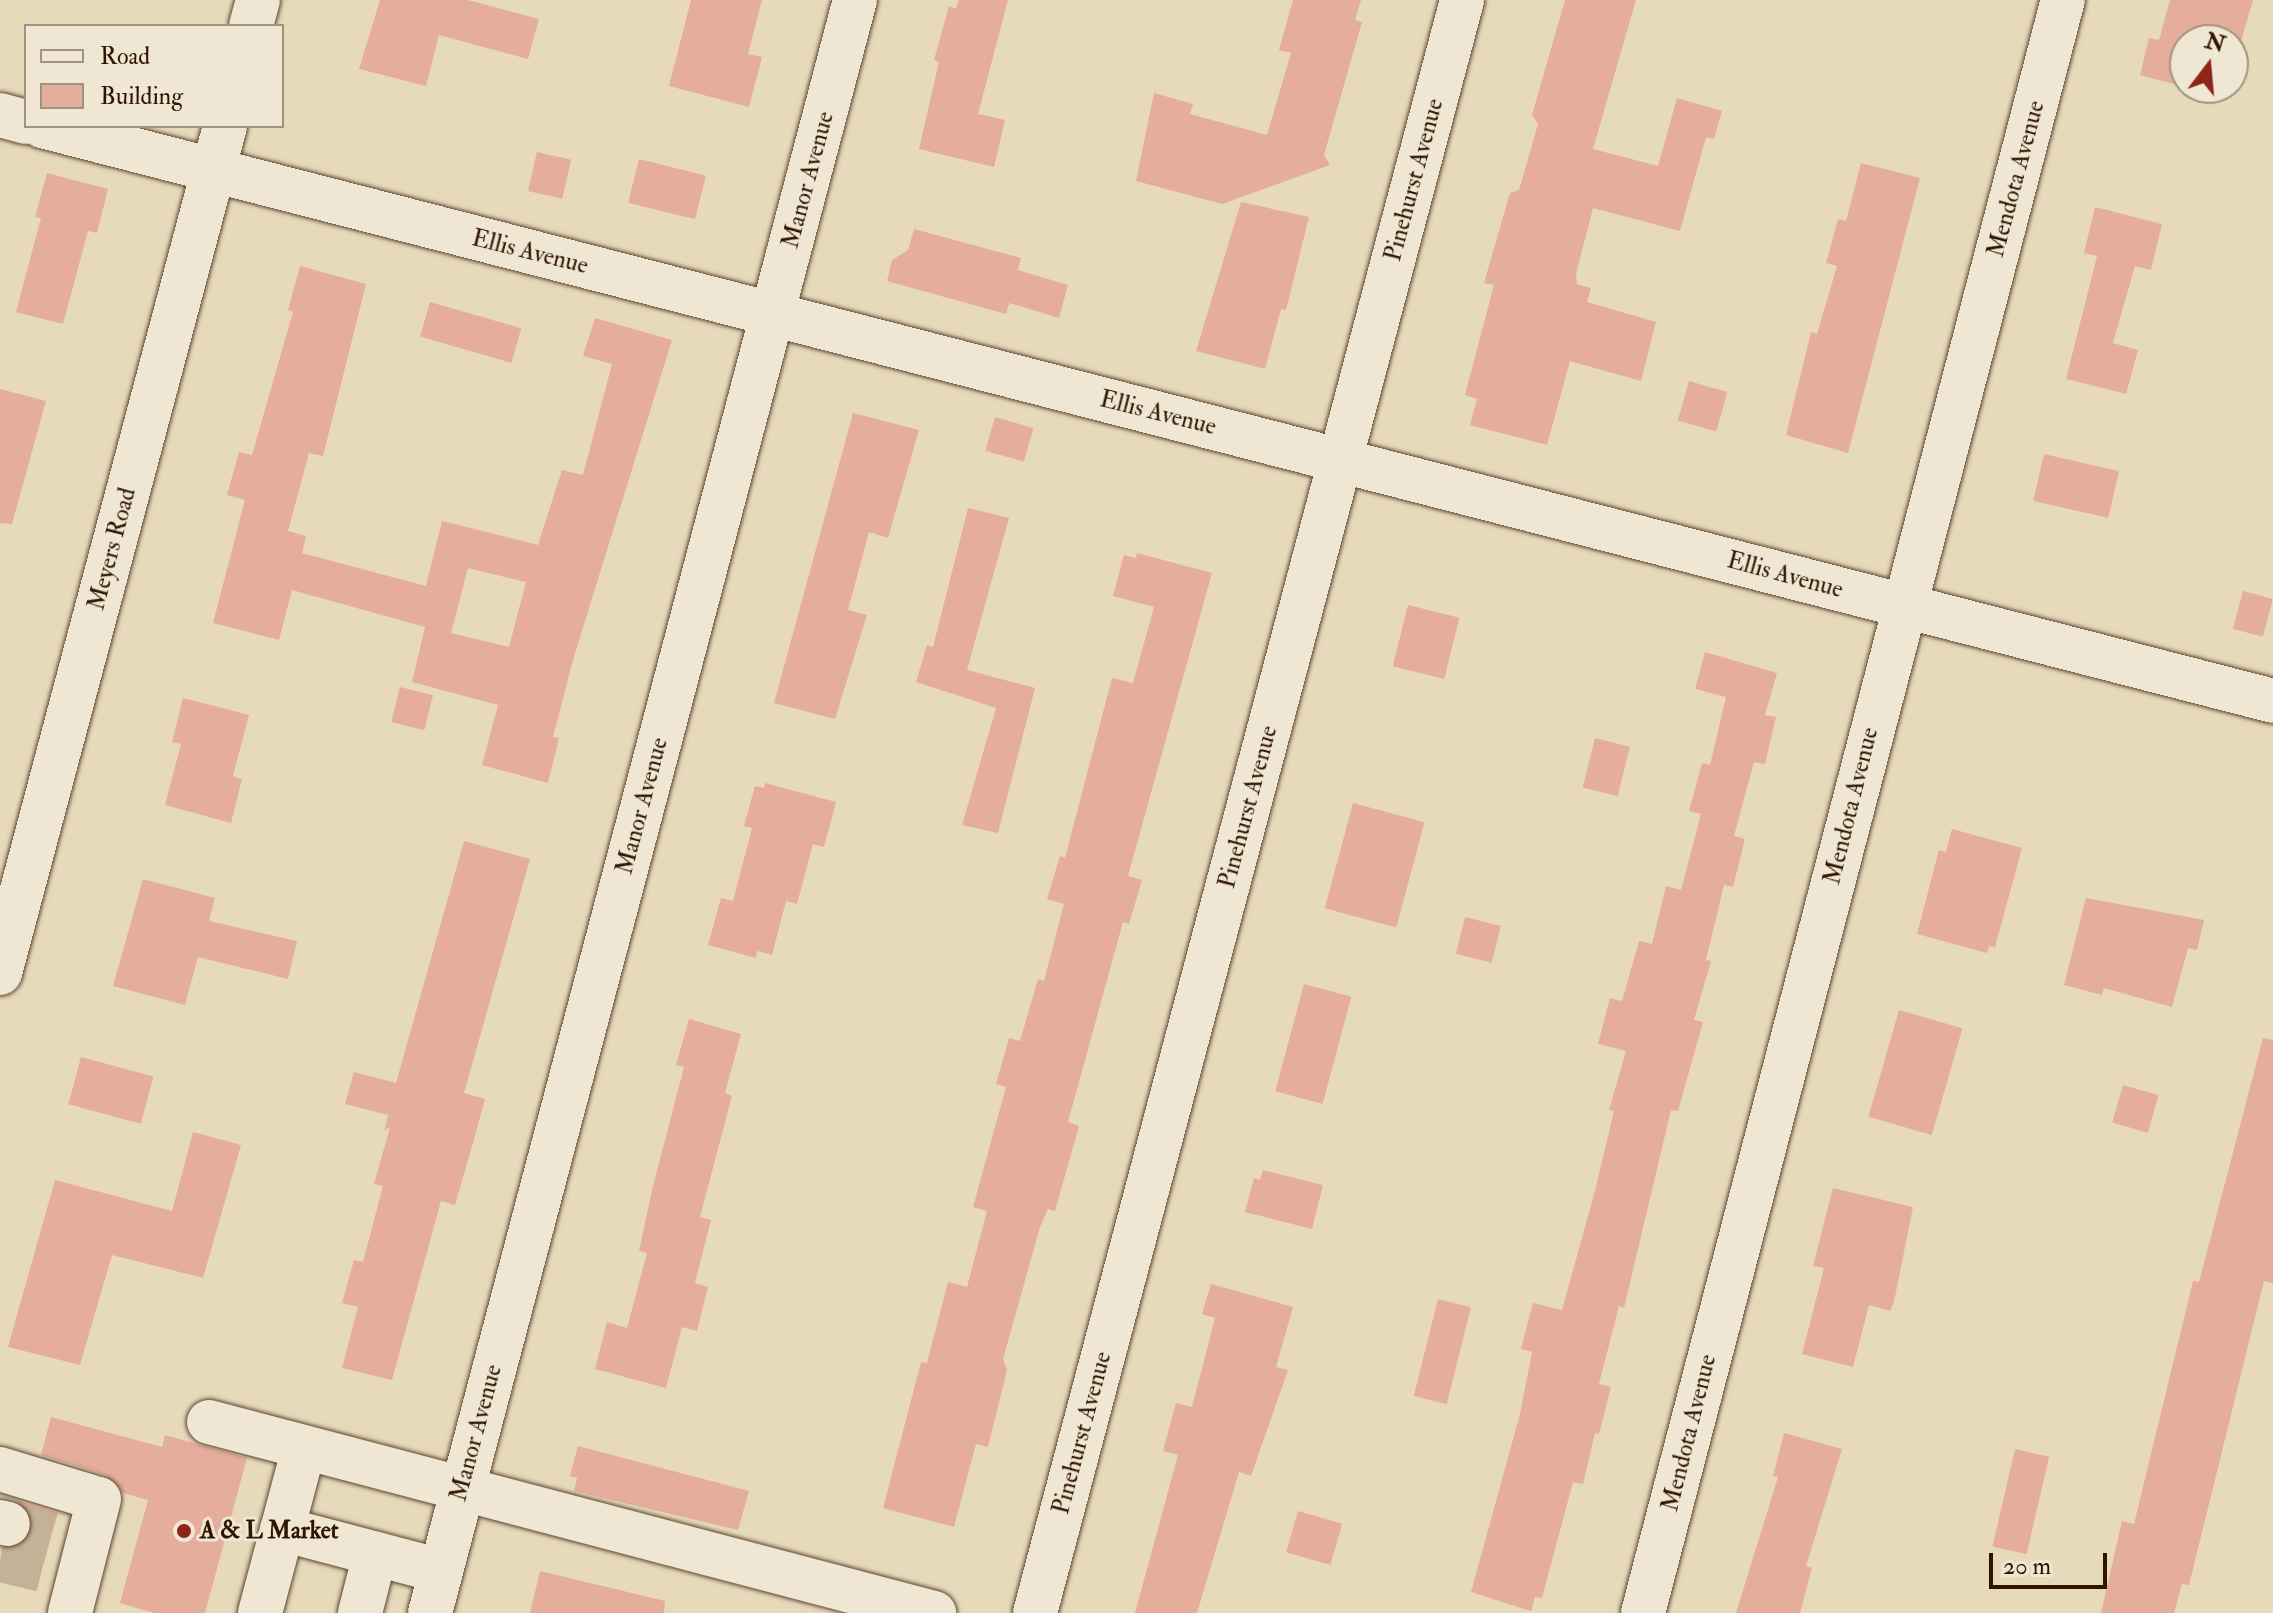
<!DOCTYPE html>
<style>
body{margin:0}
#map{position:relative;width:2273px;height:1613px;overflow:hidden;background:#e7dabb;font-family:"IM FELL Double Pica",serif}
div>[style]{position:absolute}
.building>*{inset:0;background:#e5ad9b;transform-origin:0 0}
.minor-tunnel>*{height:44px;margin-top:-22px;transform-origin:0;background:repeating-linear-gradient(90deg,#c2b296 0 44px,transparent 0 66px)}
.roads{filter:drop-shadow(0 0 2px #5d462f) drop-shadow(0 0 2px #5d462f)}
.minor>*{height:44px;margin:-22px;padding:0 22px;transform-origin:22px;border-radius:22px;background:#efe7d3}
.dots>*{width:22px;height:22px;translate:-50% -50%;box-sizing:border-box;border:4px solid #efe7d3;border-radius:50%}
span{translate:-50% -50%;white-space:nowrap;text-align:center;line-height:1.15;-webkit-text-stroke:6px #efe7d3;paint-order:stroke}
.street-label{font-size:24px;color:#2f1400}
.poi-label{font-size:24px;color:#2f1400;font-weight:700}
.left{translate:0 -50%;text-align:left}
.legend{position:absolute;left:24px;top:24px;width:260px;height:104px;box-sizing:border-box;background:#efe7d3;border:2px solid #a2937f;margin:0;padding:10px 14px;list-style:none;font-size:24px;color:#2f1400}
.legend li{display:flex;align-items:center;gap:16px;height:40px}
.legend b{width:40px;border:2px solid #a2937f}
.north{position:absolute;left:2169px;top:24px;width:80px;height:80px;box-sizing:border-box;background:#efe7d3;border:2px solid #a2937f;border-radius:50%;rotate:16deg;font-size:22px;font-weight:700;line-height:32px;text-align:center;color:#2f1400}
.north::after{content:'';display:block;margin:auto;width:28px;height:36px;background:#8f2418;clip-path:polygon(50% 0,100% 100%,50% 72%,0 100%)}
.scale{position:absolute;left:1989px;top:1553px;width:118px;height:36px;box-sizing:border-box;border:4px solid #2f1400;border-top:0;padding-left:10px;font-size:24px;line-height:28px;white-space:nowrap;color:#2f1400;-webkit-text-stroke:6px #efe7d3;paint-order:stroke}
</style>
<div id="map">
<div class="building">
<div style="clip-path:polygon(380px 0,468px 0,539px 19px,528px 59px,439px 35px,426px 86px,359px 69px)"></div>
<div style="clip-path:polygon(691px 0,762px 0,748px 54px,762px 57px,749px 107px,669px 86px)"></div>
<div style="clip-path:polygon(959px 0,1008px 0,978px 114px,1005px 120px,994px 167px,919px 149px,939px 62px,934px 60px,949px 6px,956px 9px)"></div>
<div style="clip-path:polygon(1293px 0,1361px 0,1355px 20px,1362px 22px,1324px 155px,1330px 165px,1222px 204px,1136px 181px,1154px 93px,1193px 104px,1190px 114px,1267px 135px,1291px 53px,1279px 50px)"></div>
<div style="clip-path:polygon(1565px 0,1636px 0,1593px 149px,1658px 166px,1677px 98px,1722px 111px,1714px 139px,1706px 137px,1680px 231px,1593px 208px,1576px 274px,1577px 284px,1591px 288px,1587px 302px,1656px 322px,1641px 381px,1570px 361px,1547px 445px,1470px 425px,1477px 399px,1465px 395px,1494px 285px,1484px 283px,1510px 193px,1519px 190px,1538px 124px,1532px 115px)"></div>
<div style="clip-path:polygon(2170px 0,2253px 0,2233px 69px,2233px 40px,2185px 40px,2185px 87px,2140px 75px,2149px 38px,2159px 40px)"></div>
<div style="left:537px;top:152px;width:35px;height:40px;rotate:13deg"></div>
<div style="left:639px;top:159px;width:69px;height:45px;rotate:14deg"></div>
<div style="clip-path:polygon(1861px 163px,1920px 178px,1848px 453px,1786px 435px,1811px 332px,1817px 334px,1837px 266px,1826px 263px,1838px 219px,1846px 221px)"></div>
<div style="clip-path:polygon(47px 173px,108px 189px,97px 233px,88px 231px,63px 324px,16px 312px,41px 218px,35px 217px)"></div>
<div style="clip-path:polygon(1241px 202px,1309px 217px,1286px 310px,1281px 309px,1265px 369px,1196px 351px)"></div>
<div style="clip-path:polygon(2095px 207px,2162px 224px,2151px 270px,2135px 266px,2113px 343px,2138px 350px,2126px 394px,2066px 379px,2097px 256px,2084px 253px)"></div>
<div style="clip-path:polygon(914px 229px,1021px 258px,1018px 270px,1068px 285px,1059px 318px,1009px 303px,1006px 314px,887px 281px,892px 260px,908px 250px)"></div>
<div style="clip-path:polygon(evenodd,300px 266px,366px 284px,323px 456px,309px 453px,288px 531px,306px 536px,302px 553px,426px 586px,442px 521px,538px 545px,562px 470px,583px 475px,612px 364px,583px 356px,595px 318px,672px 340px,573px 660px,553px 737px,559px 738px,548px 783px,482px 765px,498px 705px,412px 682px,425px 627px,292px 590px,279px 640px,213px 623px,245px 500px,227px 495px,239px 452px,252px 455px,293px 312px,288px 310px,300px 266px,468px 568px,526px 582px,509px 647px,451px 633px,468px 568px)"></div>
<div style="left:430px;top:302px;width:95px;height:36px;rotate:16deg"></div>
<div style="left:1689px;top:381px;width:40px;height:41px;rotate:16deg"></div>
<div style="clip-path:polygon(0 389px,46px 401px,12px 524px,0 523px)"></div>
<div style="clip-path:polygon(853px 413px,919px 430px,888px 538px,869px 532px,848px 610px,867px 615px,835px 719px,774px 703px)"></div>
<div style="left:995px;top:417px;width:40px;height:35px;rotate:16deg"></div>
<div style="left:2044px;top:454px;width:77px;height:48px;rotate:13deg"></div>
<div style="clip-path:polygon(968px 508px,1009px 518px,967px 670px,1035px 688px,998px 833px,962px 825px,996px 708px,916px 682px,927px 645px,933px 647px)"></div>
<div style="clip-path:polygon(1137px 553px,1212px 573px,1128px 876px,1142px 880px,1129px 924px,1123px 922px,1068px 1122px,1079px 1126px,1055px 1211px,1048px 1209px,1040px 1227px,1003px 1359px,1007px 1370px,988px 1447px,976px 1444px,954px 1527px,883px 1508px,921px 1362px,927px 1363px,948px 1282px,967px 1287px,987px 1211px,973px 1207px,1006px 1087px,996px 1084px,1009px 1038px,1020px 1041px,1038px 979px,1044px 981px,1064px 904px,1047px 899px,1060px 856px,1065px 858px,1112px 678px,1133px 683px,1154px 607px,1113px 596px,1124px 555px,1136px 558px)"></div>
<div style="left:2243px;top:591px;width:31px;height:39px;rotate:15deg"></div>
<div style="left:1408px;top:605px;width:53px;height:63px;rotate:14deg"></div>
<div style="clip-path:polygon(1705px 652px,1777px 673px,1765px 715px,1776px 717px,1765px 764px,1754px 762px,1734px 836px,1745px 839px,1733px 887px,1724px 885px,1706px 960px,1711px 961px,1694px 1020px,1703px 1022px,1678px 1111px,1671px 1110px,1624px 1308px,1619px 1306px,1599px 1384px,1611px 1387px,1599px 1434px,1595px 1433px,1583px 1484px,1573px 1482px,1542px 1598px,1535px 1597px,1531px 1611px,1471px 1592px,1520px 1414px,1532px 1352px,1521px 1349px,1533px 1303px,1562px 1310px,1595px 1191px,1614px 1111px,1609px 1110px,1626px 1051px,1598px 1044px,1610px 998px,1622px 1001px,1639px 941px,1652px 944px,1666px 886px,1681px 890px,1701px 814px,1689px 811px,1702px 763px,1710px 765px,1726px 697px,1695px 689px)"></div>
<div style="left:400px;top:687px;width:34px;height:36px;rotate:14deg"></div>
<div style="clip-path:polygon(183px 698px,249px 715px,233px 776px,242px 779px,231px 823px,165px 805px,181px 744px,172px 742px)"></div>
<div style="left:1595px;top:738px;width:36px;height:51px;rotate:14deg"></div>
<div style="clip-path:polygon(765px 783px,836px 802px,824px 847px,813px 844px,797px 904px,786px 901px,772px 955px,757px 951px,756px 958px,708px 945px,721px 898px,733px 901px,752px 828px,744px 826px,755px 786px,764px 788px)"></div>
<div style="left:1353px;top:803px;width:74px;height:109px;rotate:15deg"></div>
<div style="clip-path:polygon(1952px 829px,2022px 848px,1995px 947px,1989px 946px,1987px 953px,1917px 934px,1939px 850px,1946px 852px)"></div>
<div style="clip-path:polygon(464px 841px,530px 859px,464px 1093px,485px 1099px,473px 1143px,455px 1205px,441px 1201px,392px 1380px,342px 1368px,358px 1307px,342px 1303px,354px 1260px,363px 1262px,383px 1186px,374px 1184px,390px 1127px,384px 1131px,388px 1115px,345px 1104px,354px 1072px,396px 1083px)"></div>
<div style="clip-path:polygon(143px 879px,215px 898px,209px 921px,297px 941px,288px 979px,198px 957px,185px 1005px,113px 986px)"></div>
<div style="clip-path:polygon(2086px 898px,2204px 920px,2197px 950px,2188px 948px,2172px 1007px,2104px 988px,2102px 995px,2064px 985px)"></div>
<div style="left:1465px;top:917px;width:37px;height:38px;rotate:14deg"></div>
<div style="left:1304px;top:984px;width:49px;height:111px;rotate:15deg"></div>
<div style="left:1899px;top:1010px;width:66px;height:111px;rotate:16deg"></div>
<div style="clip-path:polygon(689px 1019px,741px 1034px,725px 1093px,732px 1096px,700px 1217px,711px 1220px,695px 1283px,708px 1287px,697px 1331px,682px 1327px,666px 1388px,595px 1369px,607px 1322px,627px 1328px,647px 1253px,639px 1251px,652px 1190px,684px 1067px,676px 1065px)"></div>
<div style="clip-path:polygon(2263px 1038px,2273px 1040px,2273px 1283px,2264px 1281px,2189px 1585px,2182px 1584px,2174px 1613px,2101px 1613px,2122px 1521px,2134px 1524px,2193px 1281px,2199px 1282px)"></div>
<div style="left:81px;top:1057px;width:75px;height:49px;rotate:15deg"></div>
<div style="left:2123px;top:1085px;width:37px;height:39px;rotate:16deg"></div>
<div style="clip-path:polygon(193px 1132px,241px 1145px,203px 1278px,112px 1255px,80px 1365px,8px 1347px,55px 1180px,172px 1211px)"></div>
<div style="clip-path:polygon(1263px 1170px,1323px 1185px,1312px 1229px,1245px 1212px,1254px 1178px,1260px 1180px)"></div>
<div style="clip-path:polygon(1833px 1188px,1913px 1207px,1894px 1302px,1890px 1311px,1869px 1305px,1853px 1367px,1802px 1354px,1824px 1268px,1813px 1266px)"></div>
<div style="clip-path:polygon(1211px 1284px,1293px 1307px,1276px 1367px,1288px 1370px,1251px 1476px,1239px 1472px,1197px 1613px,1135px 1613px,1178px 1455px,1163px 1451px,1176px 1403px,1192px 1407px,1215px 1318px,1202px 1314px)"></div>
<div style="left:1438px;top:1299px;width:34px;height:100px;rotate:14deg"></div>
<div style="clip-path:polygon(51px 1417px,162px 1447px,165px 1435px,247px 1458px,205px 1613px,154px 1613px,120px 1603px,148px 1500px,123px 1493px,106px 1475px,41px 1455px)"></div>
<div style="clip-path:polygon(1784px 1433px,1842px 1449px,1806px 1566px,1812px 1568px,1800px 1613px,1736px 1613px,1778px 1477px,1773px 1476px)"></div>
<div style="clip-path:polygon(578px 1446px,749px 1491px,738px 1530px,574px 1491px,577px 1478px,570px 1476px)"></div>
<div style="left:2015px;top:1449px;width:35px;height:100px;rotate:13deg"></div>
<div style="clip-path:polygon(15px 1500px,58px 1513px,37px 1587px,0 1576px,1px 1548px,16px 1548px,32px 1529px,32px 1516px)"></div>
<div style="left:1298px;top:1511px;width:46px;height:43px;rotate:16deg"></div>
<div style="clip-path:polygon(540px 1571px,665px 1601px,664px 1613px,530px 1613px)"></div>
</div>
<div class="minor-tunnel">
<div style="left:8px;top:1524px;width:46px;rotate:15.3deg"></div>
<div style="left:0;top:1560px;width:43px;rotate:13.4deg"></div>
</div>
<div class="roads">
<div class="minor">
<div style="left:251px;top:26px;width:27px;rotate:-75deg"></div>
<div style="left:0;top:115px;width:27px;rotate:15deg"></div>
<div style="left:42px;top:126px;width:2304px;rotate:14.45deg"></div>
<div style="left:0;top:973px;width:876px;rotate:-75.12deg"></div>
<div style="left:209px;top:1422px;width:750px;rotate:14.76deg"></div>
<div style="left:0;top:1469px;width:103px;rotate:16.9deg"></div>
<div style="left:99px;top:1499px;width:118px;rotate:104.3deg"></div>
<div style="left:0;top:1522px;width:8px;rotate:14deg"></div>
<div style="left:282px;top:1529px;width:164px;rotate:14.8deg"></div>
<div style="left:260px;top:1613px;width:171px;rotate:-75.1deg"></div>
<div style="left:360px;top:1613px;width:61px;rotate:-75.7deg"></div>
<div style="left:430px;top:1613px;width:1668px;rotate:-75.24deg"></div>
<div style="left:1035px;top:1613px;width:1669px;rotate:-75.17deg"></div>
<div style="left:1643px;top:1613px;width:1667px;rotate:-75.41deg"></div>
</div>
</div>
<div class="dots">
<div style="left:184px;top:1531px;background:#8f2418"></div>
</div>
<div class="street-label">
<span style="left:2016px;top:179px;rotate:-75deg">Mendota Avenue</span>
<span style="left:808px;top:180px;rotate:-75deg">Manor Avenue</span>
<span style="left:1414px;top:180px;rotate:-75deg">Pinehurst Avenue</span>
<span style="left:530px;top:252px;rotate:14deg">Ellis Avenue</span>
<span style="left:1158px;top:413px;rotate:14deg">Ellis Avenue</span>
<span style="left:112px;top:549px;rotate:-75deg">Meyers Road</span>
<span style="left:1785px;top:575px;rotate:15deg">Ellis Avenue</span>
<span style="left:642px;top:806px;rotate:-75deg">Manor Avenue</span>
<span style="left:1851px;top:806px;rotate:-76deg">Mendota Avenue</span>
<span style="left:1248px;top:807px;rotate:-75deg">Pinehurst Avenue</span>
<span style="left:476px;top:1433px;rotate:-75deg">Manor Avenue</span>
<span style="left:1082px;top:1433px;rotate:-75deg">Pinehurst Avenue</span>
<span style="left:1689px;top:1433px;rotate:-76deg">Mendota Avenue</span>
</div>
<div class="poi-label">
<span class="left" style="left:200px;top:1531px">A &amp; L Market</span>
</div>
<ul class="legend">
<li><b style="height:10px;background:#efe7d3"></b>Road</li>
<li><b style="height:22px;background:#e5ad9b"></b>Building</li>
</ul>
<div class="north">N</div>
<div class="scale">20 m</div>
</div>
